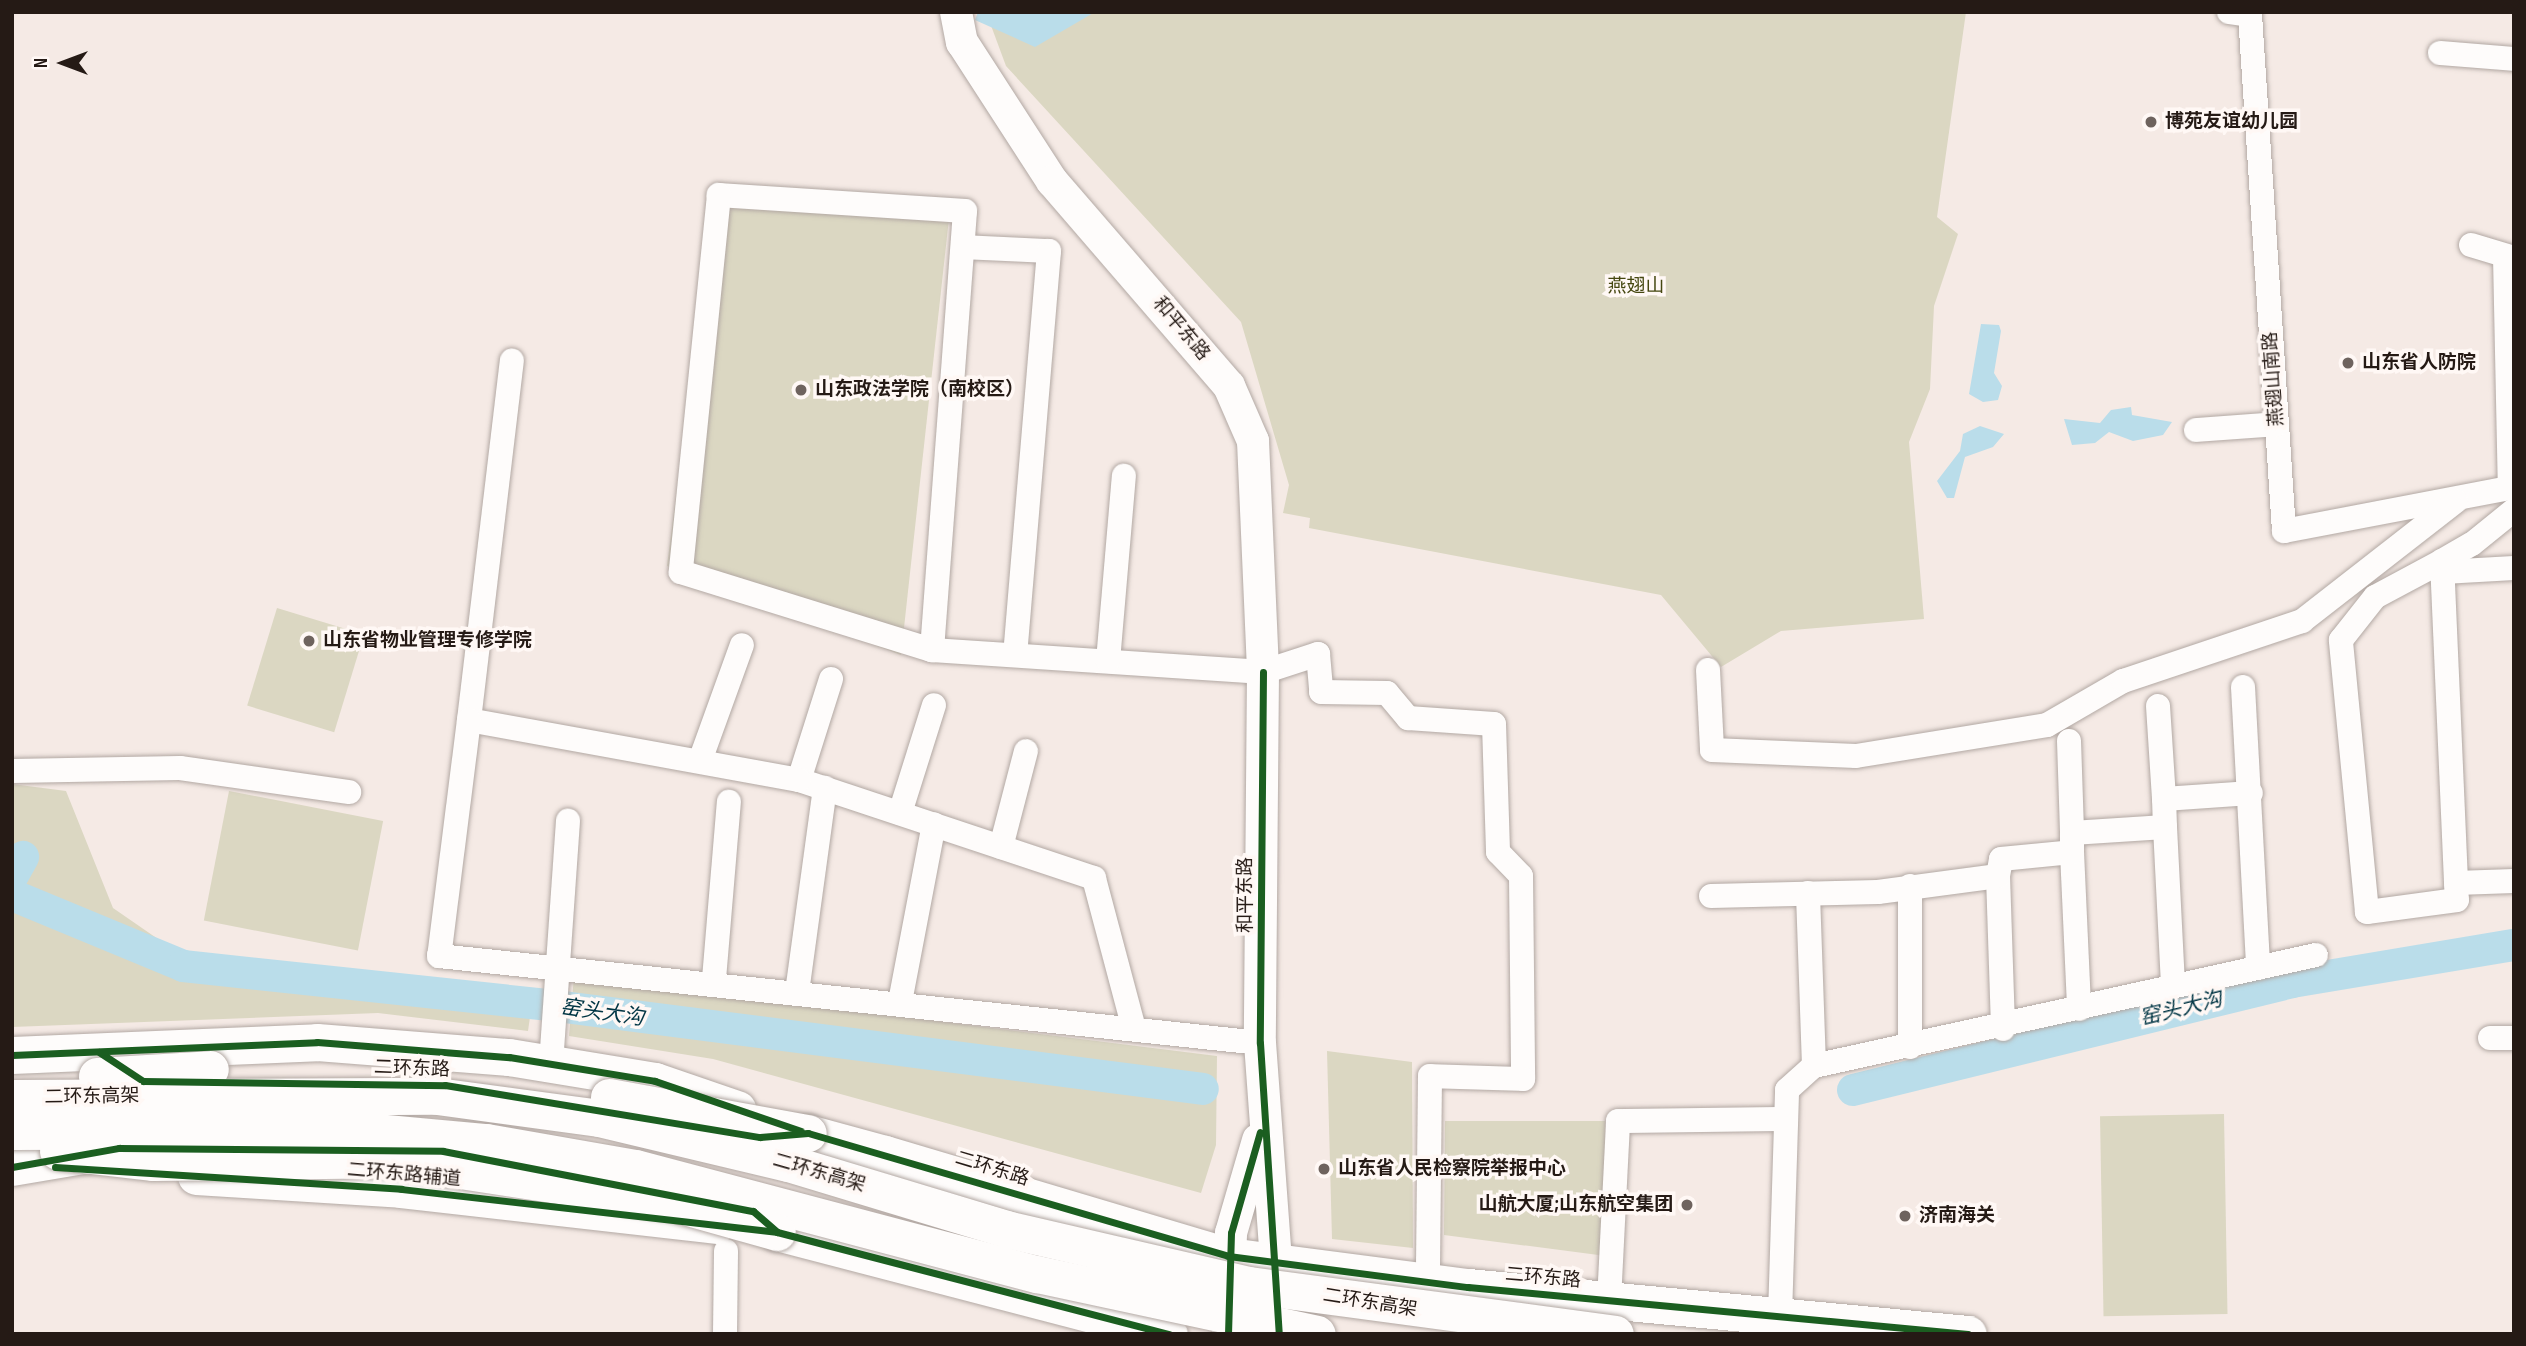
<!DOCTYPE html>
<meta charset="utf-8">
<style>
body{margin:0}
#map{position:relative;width:2526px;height:1346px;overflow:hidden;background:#f5eae5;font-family:"Sofia Sans Condensed","Noto Sans SC",sans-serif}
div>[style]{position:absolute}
.green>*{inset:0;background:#dbd7c2;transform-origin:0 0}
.water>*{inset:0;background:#baddea}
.river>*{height:32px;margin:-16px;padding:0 16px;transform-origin:16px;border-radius:16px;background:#baddea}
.roads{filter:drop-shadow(0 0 2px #b2a8a3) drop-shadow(0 0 2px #b2a8a3)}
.minor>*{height:24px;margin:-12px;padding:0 12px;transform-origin:12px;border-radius:12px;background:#fefcfb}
.major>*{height:32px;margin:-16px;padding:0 16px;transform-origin:16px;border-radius:16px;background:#fefcfb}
.highway>*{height:37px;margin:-18.5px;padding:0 18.5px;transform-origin:18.5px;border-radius:18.5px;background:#fefcfb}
.bridges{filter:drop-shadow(0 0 2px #b2a8a3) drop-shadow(0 0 2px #b2a8a3)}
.highway-bridge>*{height:37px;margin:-18.5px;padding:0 18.5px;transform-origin:18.5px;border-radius:18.5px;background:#fefcfb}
.cycleway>*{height:7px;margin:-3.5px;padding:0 3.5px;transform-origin:3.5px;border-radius:3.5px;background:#1b5e20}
.dots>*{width:19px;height:19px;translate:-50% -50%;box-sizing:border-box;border:4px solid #fff8f5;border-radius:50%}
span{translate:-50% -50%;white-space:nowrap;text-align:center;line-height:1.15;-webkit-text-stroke:7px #fff8f5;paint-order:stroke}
.poi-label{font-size:19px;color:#251a15;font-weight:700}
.left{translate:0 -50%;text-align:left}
.right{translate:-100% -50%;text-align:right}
.park-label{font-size:19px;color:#454710}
.street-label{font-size:19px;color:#251a15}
.water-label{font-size:21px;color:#013544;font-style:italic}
.frame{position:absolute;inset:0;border:14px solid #251a15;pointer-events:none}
.north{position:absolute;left:28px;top:28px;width:70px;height:70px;-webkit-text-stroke:5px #fff8f5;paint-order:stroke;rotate:270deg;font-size:19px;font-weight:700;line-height:28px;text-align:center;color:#251a15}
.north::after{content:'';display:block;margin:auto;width:24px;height:32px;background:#251a15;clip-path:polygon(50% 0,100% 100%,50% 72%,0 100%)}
</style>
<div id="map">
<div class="green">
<div style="clip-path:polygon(986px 12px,1966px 12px,1937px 217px,1958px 234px,1934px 306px,1930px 389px,1909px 442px,1924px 619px,1781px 631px,1721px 667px,1661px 595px,1309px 528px,1310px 518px,1283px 513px,1289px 485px,1241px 322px,1006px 66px)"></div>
<div style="clip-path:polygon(716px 189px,951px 200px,901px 655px,667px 566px)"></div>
<div style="left:277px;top:608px;width:91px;height:102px;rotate:17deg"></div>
<div style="clip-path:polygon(12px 784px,66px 791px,113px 908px,184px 957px,182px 975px,533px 996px,528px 1031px,378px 1013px,12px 1027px)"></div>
<div style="left:229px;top:791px;width:157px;height:132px;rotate:11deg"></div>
<div style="clip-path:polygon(574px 976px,1217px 1056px,1216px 1145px,1201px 1193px,713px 1059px,569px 1036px)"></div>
<div style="clip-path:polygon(1327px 1051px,1412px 1062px,1413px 1248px,1332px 1239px)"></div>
<div style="left:2224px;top:1114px;width:200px;height:124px;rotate:89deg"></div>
<div style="clip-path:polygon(1445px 1121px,1605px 1121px,1606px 1256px,1444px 1235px)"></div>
</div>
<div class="water">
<div style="clip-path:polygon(978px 12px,1095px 12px,1035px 47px,975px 20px)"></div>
<div style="clip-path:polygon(1981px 324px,1999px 325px,2001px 331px,1994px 373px,2002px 386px,1998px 400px,1983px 402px,1969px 394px)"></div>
<div style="clip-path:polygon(2131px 407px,2132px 415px,2172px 422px,2163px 435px,2133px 441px,2109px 432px,2095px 443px,2072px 445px,2064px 419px,2100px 423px,2111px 410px)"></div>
<div style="clip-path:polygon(1980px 426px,2004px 434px,1993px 447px,1965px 457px,1954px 498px,1947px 498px,1937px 481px,1960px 451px,1963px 434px)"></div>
</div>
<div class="river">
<div style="left:12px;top:877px;width:23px;rotate:-61deg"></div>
<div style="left:12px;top:895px;width:185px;rotate:22.5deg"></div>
<div style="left:183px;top:966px;width:383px;rotate:6.1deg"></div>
<div style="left:564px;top:1007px;width:644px;rotate:7.31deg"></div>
<div style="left:1853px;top:1090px;width:452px;rotate:-13.8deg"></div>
<div style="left:2292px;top:982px;width:225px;rotate:-9.5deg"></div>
</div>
<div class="roads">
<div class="minor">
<div style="left:2229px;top:12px;width:21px;rotate:8deg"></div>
<div style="left:2250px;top:15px;width:517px;rotate:86.23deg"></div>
<div style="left:2284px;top:531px;width:234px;rotate:-10.8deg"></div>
<div style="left:2440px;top:53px;width:74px;rotate:4.6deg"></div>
<div style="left:2471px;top:245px;width:45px;rotate:16.8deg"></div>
<div style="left:963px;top:247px;width:86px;rotate:2.7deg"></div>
<div style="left:1049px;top:251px;width:398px;rotate:94.8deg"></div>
<div style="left:2505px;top:256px;width:232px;rotate:88.8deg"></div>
<div style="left:2196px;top:430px;width:81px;rotate:-4.2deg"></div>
<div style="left:2442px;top:561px;width:339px;rotate:87.5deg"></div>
<div style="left:2457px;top:900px;width:91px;rotate:172.4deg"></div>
<div style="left:2367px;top:912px;width:273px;rotate:-95.5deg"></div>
<div style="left:2341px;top:640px;width:55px;rotate:-51.7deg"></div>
<div style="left:2375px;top:597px;width:76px;rotate:-28.2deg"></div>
<div style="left:2442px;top:561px;width:34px;rotate:-30deg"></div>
<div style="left:2472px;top:544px;width:54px;rotate:-39deg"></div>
<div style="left:2443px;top:572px;width:71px;rotate:-3.2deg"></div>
<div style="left:932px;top:650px;width:440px;rotate:-85.7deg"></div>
<div style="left:965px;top:211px;width:247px;rotate:-176.3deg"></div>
<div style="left:719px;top:195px;width:379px;rotate:95.8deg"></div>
<div style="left:681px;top:572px;width:263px;rotate:17.3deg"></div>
<div style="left:932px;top:650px;width:332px;rotate:3.8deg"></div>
<div style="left:1263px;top:672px;width:58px;rotate:-18.1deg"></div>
<div style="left:1318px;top:654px;width:38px;rotate:85deg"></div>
<div style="left:1321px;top:692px;width:66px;rotate:0.9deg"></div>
<div style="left:1387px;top:693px;width:33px;rotate:50deg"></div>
<div style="left:1408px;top:718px;width:86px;rotate:4deg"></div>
<div style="left:1494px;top:724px;width:128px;rotate:88.2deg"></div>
<div style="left:1498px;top:852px;width:33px;rotate:46deg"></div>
<div style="left:1521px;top:876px;width:203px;rotate:89.4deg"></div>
<div style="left:1523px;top:1079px;width:93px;rotate:-178.2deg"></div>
<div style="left:1430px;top:1076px;width:206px;rotate:90.6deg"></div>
<div style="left:1108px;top:661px;width:186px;rotate:-85.1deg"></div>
<div style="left:1708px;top:670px;width:80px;rotate:87.1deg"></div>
<div style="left:1712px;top:750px;width:144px;rotate:2.4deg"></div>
<div style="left:1856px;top:756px;width:193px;rotate:-9.2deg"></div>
<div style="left:2047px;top:725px;width:88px;rotate:-30.1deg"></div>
<div style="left:2123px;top:681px;width:189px;rotate:-18.5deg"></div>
<div style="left:2302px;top:621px;width:195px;rotate:-37.9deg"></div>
<div style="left:2243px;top:687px;width:281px;rotate:86.9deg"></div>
<div style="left:2158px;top:706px;width:93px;rotate:86.3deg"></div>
<div style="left:469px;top:720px;width:362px;rotate:-83.2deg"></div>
<div style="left:2069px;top:741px;width:92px;rotate:88.1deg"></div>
<div style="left:701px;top:758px;width:120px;rotate:-70.1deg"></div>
<div style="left:12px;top:771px;width:168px;rotate:-1deg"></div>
<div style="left:180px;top:768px;width:171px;rotate:8.1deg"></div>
<div style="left:799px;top:780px;width:106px;rotate:-72.4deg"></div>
<div style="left:900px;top:813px;width:113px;rotate:-72.5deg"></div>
<div style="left:2165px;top:827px;width:160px;rotate:87.1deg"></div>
<div style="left:1001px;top:847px;width:99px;rotate:-75.4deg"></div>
<div style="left:2072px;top:852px;width:157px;rotate:87.4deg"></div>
<div style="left:1998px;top:876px;width:153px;rotate:88.1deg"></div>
<div style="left:2456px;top:883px;width:58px;rotate:-2deg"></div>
<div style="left:1910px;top:886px;width:161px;rotate:90deg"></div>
<div style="left:1711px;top:896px;width:167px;rotate:-1.4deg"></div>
<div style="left:1878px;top:892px;width:121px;rotate:-7.6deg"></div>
<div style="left:1998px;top:876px;width:17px;rotate:-80deg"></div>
<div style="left:2001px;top:859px;width:71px;rotate:-5.6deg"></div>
<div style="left:2072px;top:852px;width:19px;rotate:-90deg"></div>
<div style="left:2072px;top:833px;width:93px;rotate:-3.7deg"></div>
<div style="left:2165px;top:827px;width:28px;rotate:-92deg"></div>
<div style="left:2164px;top:799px;width:87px;rotate:-3.9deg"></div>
<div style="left:714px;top:979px;width:178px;rotate:-85.2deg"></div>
<div style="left:798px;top:985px;width:199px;rotate:-82.2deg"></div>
<div style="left:900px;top:1002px;width:181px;rotate:-79.2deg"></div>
<div style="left:1133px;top:1025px;width:152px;rotate:-104.9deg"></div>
<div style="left:1094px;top:878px;width:311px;rotate:-161.6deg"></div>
<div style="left:799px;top:780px;width:335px;rotate:-169.7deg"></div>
<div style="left:469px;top:720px;width:238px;rotate:97.2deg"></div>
<div style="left:439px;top:956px;width:826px;rotate:6.05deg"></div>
<div style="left:2490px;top:1038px;width:24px"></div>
<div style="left:551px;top:1064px;width:244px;rotate:-86deg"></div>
<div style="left:1814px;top:1066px;width:514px;rotate:-12.47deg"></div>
<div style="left:1609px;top:1301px;width:180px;rotate:-87.1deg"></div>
<div style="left:1618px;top:1121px;width:168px;rotate:-0.7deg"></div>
<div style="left:1780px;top:1316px;width:226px;rotate:-88.2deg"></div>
<div style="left:1787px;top:1090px;width:36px;rotate:-42deg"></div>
<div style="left:1814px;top:1066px;width:173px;rotate:-92deg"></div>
<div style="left:725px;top:1334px;width:83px;rotate:-89.3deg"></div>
</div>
<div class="major">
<div style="left:956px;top:12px;width:31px;rotate:79deg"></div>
<div style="left:962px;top:42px;width:166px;rotate:57.1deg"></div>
<div style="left:1052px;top:181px;width:271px;rotate:49.2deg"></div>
<div style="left:1229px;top:386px;width:60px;rotate:66.4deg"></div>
<div style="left:1253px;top:441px;width:231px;rotate:87.5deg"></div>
<div style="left:1263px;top:672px;width:371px;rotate:90.5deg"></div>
<div style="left:1260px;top:1043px;width:245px;rotate:85.8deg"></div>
<div style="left:1228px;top:1334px;width:101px;rotate:-88.3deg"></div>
<div style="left:1231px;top:1233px;width:97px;rotate:-73.8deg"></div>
</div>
<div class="highway">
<div style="left:99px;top:1052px;width:58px;rotate:30.1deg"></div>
<div style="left:12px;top:1055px;width:305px;rotate:-2.4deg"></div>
<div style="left:317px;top:1042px;width:193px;rotate:4.5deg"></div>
<div style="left:509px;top:1057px;width:148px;rotate:9.3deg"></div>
<div style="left:655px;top:1081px;width:87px;rotate:18.9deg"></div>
<div style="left:777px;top:1136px;width:31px;rotate:-6deg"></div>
<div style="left:808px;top:1133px;width:80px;rotate:15.3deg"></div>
<div style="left:885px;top:1154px;width:358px;rotate:16.6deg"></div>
<div style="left:1228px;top:1256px;width:242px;rotate:7.4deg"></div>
<div style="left:1468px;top:1287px;width:502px;rotate:5.37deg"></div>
<div style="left:12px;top:1167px;width:83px;rotate:-9.7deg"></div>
<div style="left:196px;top:1176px;width:205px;rotate:3.6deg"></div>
<div style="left:401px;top:1189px;width:317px;rotate:6.5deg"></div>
<div style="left:754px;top:1213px;width:30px;rotate:40deg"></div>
<div style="left:777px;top:1232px;width:405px;rotate:14.6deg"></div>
</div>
</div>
<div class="bridges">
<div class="highway-bridge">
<div style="left:97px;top:1076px;width:113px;rotate:-3.5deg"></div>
<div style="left:609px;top:1097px;width:202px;rotate:10.3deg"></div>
<div style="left:12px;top:1098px;width:425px;rotate:-0.3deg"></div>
<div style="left:437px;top:1096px;width:163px;rotate:7.7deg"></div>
<div style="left:599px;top:1118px;width:194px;rotate:13.4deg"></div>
<div style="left:788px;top:1163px;width:228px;rotate:16.8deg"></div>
<div style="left:1006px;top:1229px;width:249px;rotate:13deg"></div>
<div style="left:1249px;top:1285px;width:369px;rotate:7.6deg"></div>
<div style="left:12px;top:1131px;width:341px;rotate:-0.2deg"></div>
<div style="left:353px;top:1130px;width:134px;rotate:5.2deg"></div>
<div style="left:486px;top:1142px;width:151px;rotate:9.9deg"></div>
<div style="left:635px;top:1168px;width:416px;rotate:14.8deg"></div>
<div style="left:1037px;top:1274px;width:286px;rotate:12.1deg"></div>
<div style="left:58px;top:1151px;width:96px;rotate:6.6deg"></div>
<div style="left:153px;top:1162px;width:235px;rotate:-0.7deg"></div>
<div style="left:388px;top:1159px;width:285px;rotate:8.7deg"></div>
<div style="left:670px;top:1202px;width:111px;rotate:15.7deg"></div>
</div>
</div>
<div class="cycleway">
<div style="left:1263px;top:672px;width:371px;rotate:90.5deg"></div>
<div style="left:1260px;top:1043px;width:292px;rotate:86.3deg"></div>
<div style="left:99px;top:1052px;width:53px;rotate:33.4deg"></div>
<div style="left:143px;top:1081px;width:302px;rotate:0.8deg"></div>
<div style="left:445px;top:1085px;width:319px;rotate:9.4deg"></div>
<div style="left:760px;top:1137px;width:48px;rotate:-4.8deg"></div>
<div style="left:808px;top:1133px;width:438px;rotate:16.3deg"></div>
<div style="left:1228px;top:1256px;width:242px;rotate:7.4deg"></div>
<div style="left:1468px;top:1287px;width:502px;rotate:5.37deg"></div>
<div style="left:12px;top:1055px;width:305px;rotate:-2.4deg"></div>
<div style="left:317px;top:1042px;width:193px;rotate:4.5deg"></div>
<div style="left:509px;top:1057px;width:148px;rotate:9.3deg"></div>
<div style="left:655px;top:1081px;width:154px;rotate:18.9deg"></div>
<div style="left:12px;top:1167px;width:109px;rotate:-10.1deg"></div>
<div style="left:119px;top:1148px;width:324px;rotate:0.5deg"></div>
<div style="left:443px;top:1151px;width:316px;rotate:11deg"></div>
<div style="left:753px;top:1211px;width:32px;rotate:41deg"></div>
<div style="left:777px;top:1232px;width:405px;rotate:14.6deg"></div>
<div style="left:55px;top:1167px;width:347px;rotate:3.6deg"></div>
<div style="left:401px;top:1189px;width:378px;rotate:6.5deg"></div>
<div style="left:1228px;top:1334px;width:101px;rotate:-88.3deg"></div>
<div style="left:1231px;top:1233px;width:105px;rotate:-74deg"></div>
</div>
<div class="dots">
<div style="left:2151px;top:122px;background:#6e635e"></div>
<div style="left:2348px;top:363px;background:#6e635e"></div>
<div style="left:801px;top:390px;background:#6e635e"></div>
<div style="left:309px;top:641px;background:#6e635e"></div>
<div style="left:1324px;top:1169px;background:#6e635e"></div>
<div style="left:1687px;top:1205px;background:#6e635e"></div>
<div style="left:1905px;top:1216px;background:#6e635e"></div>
</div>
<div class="poi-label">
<span class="left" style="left:2165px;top:122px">博苑友谊幼儿园</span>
<span class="left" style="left:2362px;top:363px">山东省人防院</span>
<span class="left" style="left:815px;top:390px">山东政法学院（南校区）</span>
<span class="left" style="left:323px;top:641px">山东省物业管理专修学院</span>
<span class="left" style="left:1338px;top:1169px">山东省人民检察院举报中心</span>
<span class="right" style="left:1673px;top:1205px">山航大厦;山东航空集团</span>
<span class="left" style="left:1919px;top:1216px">济南海关</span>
</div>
<div class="park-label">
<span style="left:1636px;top:287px">燕翅山</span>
</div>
<div class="street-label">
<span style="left:1181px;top:329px;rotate:50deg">和平东路</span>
<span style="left:2274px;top:379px;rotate:-94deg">燕翅山南路</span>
<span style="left:1246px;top:895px;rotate:-90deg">和平东路</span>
<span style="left:412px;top:1069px;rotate:2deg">二环东路</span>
<span style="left:92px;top:1097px;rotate:-1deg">二环东高架</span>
<span style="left:992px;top:1169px;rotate:17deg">二环东路</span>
<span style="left:819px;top:1173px;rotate:16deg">二环东高架</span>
<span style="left:404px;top:1175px;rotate:5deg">二环东路辅道</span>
<span style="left:1543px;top:1278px;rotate:5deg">二环东路</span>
<span style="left:1370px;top:1303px;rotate:9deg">二环东高架</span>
</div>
<div class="water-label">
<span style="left:2181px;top:1009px;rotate:-14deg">窑头大沟</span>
<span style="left:602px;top:1013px;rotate:8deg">窑头大沟</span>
</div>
<div class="frame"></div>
<div class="north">N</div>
</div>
